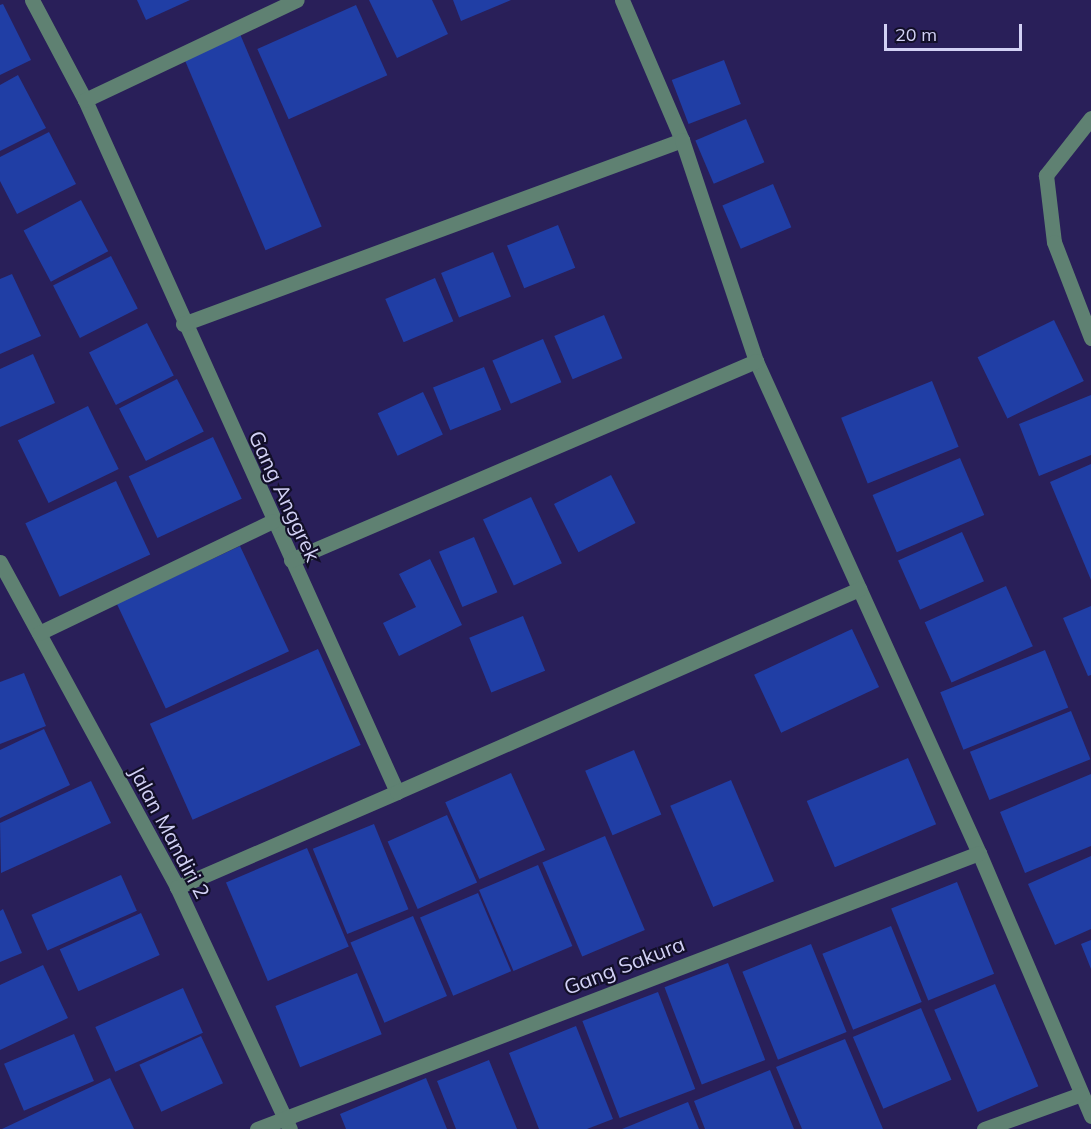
<!DOCTYPE html>
<style>
body{margin:0}
#map{position:relative;width:1091px;height:1129px;overflow:hidden;background:#291f59;font-family:Mulish,sans-serif}
div>[style]{position:absolute}
.building>*{inset:0;background:#203ea5;transform-origin:0 0}
.minor>*{height:15px;margin:-7.5px;padding:0 7.5px;transform-origin:7.5px;border-radius:7.5px;background:#5f8172}
span{translate:-50% -50%;white-space:nowrap;text-align:center;line-height:1.15;-webkit-text-stroke:4.5px #120f28;paint-order:stroke}
.street-label{font-size:21px;color:#d2d1f5}
.scale{position:absolute;left:884px;top:24px;width:138px;height:27px;box-sizing:border-box;border:3px solid #d2d1f5;border-top:0;padding-left:8px;font-size:18px;line-height:21px;white-space:nowrap;color:#d2d1f5;-webkit-text-stroke:4px #120f28;paint-order:stroke}
</style>
<div id="map">
<div class="building">
<div style="clip-path:polygon(137px 0,190px 0,146px 20px)"></div>
<div style="clip-path:polygon(369px 0,432px 0,448px 34px,397px 58px)"></div>
<div style="clip-path:polygon(453px 0,511px 0,461px 21px)"></div>
<div style="clip-path:polygon(3px 4px,31px 60px,0 75px,0 5px)"></div>
<div style="left:356px;top:5px;width:77px;height:108px;rotate:66deg"></div>
<div style="left:240px;top:34px;width:209px;height:61px;rotate:67deg"></div>
<div style="left:724px;top:60px;width:47px;height:56px;rotate:69deg"></div>
<div style="clip-path:polygon(18px 75px,46px 128px,0 151px,0 85px)"></div>
<div style="left:746px;top:119px;width:47px;height:55px;rotate:67deg"></div>
<div style="clip-path:polygon(49px 132px,76px 184px,17px 214px,0 181px,0 157px)"></div>
<div style="left:773px;top:184px;width:47px;height:55px;rotate:67deg"></div>
<div style="left:81px;top:200px;width:58px;height:65px;rotate:62deg"></div>
<div style="left:558px;top:225px;width:46px;height:55px;rotate:68deg"></div>
<div style="left:493px;top:252px;width:48px;height:56px;rotate:68deg"></div>
<div style="left:111px;top:256px;width:59px;height:65px;rotate:63deg"></div>
<div style="clip-path:polygon(12px 274px,41px 336px,0 354px,0 279px)"></div>
<div style="left:435px;top:278px;width:47px;height:54px;rotate:67deg"></div>
<div style="left:604px;top:315px;width:47px;height:54px;rotate:67deg"></div>
<div style="left:1054px;top:320px;width:68px;height:85px;rotate:64deg"></div>
<div style="left:147px;top:323px;width:59px;height:65px;rotate:63deg"></div>
<div style="left:543px;top:339px;width:47px;height:55px;rotate:67deg"></div>
<div style="clip-path:polygon(33px 354px,55px 403px,0 427px,0 369px)"></div>
<div style="left:484px;top:367px;width:46px;height:55px;rotate:68deg"></div>
<div style="left:177px;top:379px;width:59px;height:65px;rotate:63deg"></div>
<div style="left:932px;top:381px;width:71px;height:98px;rotate:68deg"></div>
<div style="left:423px;top:392px;width:47px;height:50px;rotate:65deg"></div>
<div style="clip-path:polygon(1091px 395px,1091px 455px,1039px 476px,1019px 424px)"></div>
<div style="left:88px;top:406px;width:70px;height:78px;rotate:64deg"></div>
<div style="left:213px;top:437px;width:68px;height:93px;rotate:65deg"></div>
<div style="left:960px;top:458px;width:62px;height:95px;rotate:67deg"></div>
<div style="clip-path:polygon(1091px 464px,1091px 580px,1050px 482px)"></div>
<div style="left:611px;top:475px;width:54px;height:64px;rotate:63deg"></div>
<div style="left:116px;top:481px;width:81px;height:100px;rotate:65deg"></div>
<div style="left:531px;top:497px;width:73px;height:53px;rotate:65deg"></div>
<div style="left:962px;top:532px;width:54px;height:70px;rotate:66deg"></div>
<div style="left:474px;top:537px;width:60px;height:38px;rotate:67deg"></div>
<div style="left:240px;top:546px;width:116px;height:136px;rotate:65deg"></div>
<div style="clip-path:polygon(430px 559px,462px 625px,399px 656px,383px 623px,416px 607px,399px 574px)"></div>
<div style="left:1006px;top:586px;width:66px;height:89px;rotate:66deg"></div>
<div style="clip-path:polygon(1091px 606px,1091px 675px,1088px 676px,1063px 618px)"></div>
<div style="left:523px;top:616px;width:59px;height:58px;rotate:68deg"></div>
<div style="left:852px;top:629px;width:64px;height:108px;rotate:65deg"></div>
<div style="left:318px;top:649px;width:105px;height:184px;rotate:66deg"></div>
<div style="left:1045px;top:650px;width:62px;height:113px;rotate:68deg"></div>
<div style="clip-path:polygon(24px 673px,46px 726px,0 744px,0 682px)"></div>
<div style="left:1071px;top:711px;width:52px;height:109px;rotate:68deg"></div>
<div style="clip-path:polygon(44px 729px,70px 785px,0 818px,0 750px)"></div>
<div style="left:634px;top:750px;width:70px;height:53px;rotate:67deg"></div>
<div style="left:908px;top:758px;width:72px;height:110px;rotate:67deg"></div>
<div style="left:511px;top:773px;width:84px;height:72px;rotate:66deg"></div>
<div style="clip-path:polygon(1091px 774px,1091px 846px,1025px 873px,1000px 812px)"></div>
<div style="left:731px;top:780px;width:110px;height:66px;rotate:67deg"></div>
<div style="clip-path:polygon(91px 781px,111px 823px,1px 873px,0 823px)"></div>
<div style="left:447px;top:815px;width:74px;height:65px;rotate:66deg"></div>
<div style="left:374px;top:824px;width:92px;height:66px;rotate:68deg"></div>
<div style="left:605px;top:836px;width:102px;height:68px;rotate:67deg"></div>
<div style="left:307px;top:848px;width:107px;height:88px;rotate:67deg"></div>
<div style="clip-path:polygon(1091px 856px,1091px 929px,1055px 945px,1028px 884px)"></div>
<div style="left:538px;top:865px;width:88px;height:64px;rotate:67deg"></div>
<div style="left:121px;top:875px;width:39px;height:98px;rotate:66deg"></div>
<div style="left:957px;top:882px;width:99px;height:71px;rotate:68deg"></div>
<div style="left:478px;top:893px;width:85px;height:63px;rotate:67deg"></div>
<div style="clip-path:polygon(3px 909px,22px 953px,0 962px,0 911px)"></div>
<div style="left:141px;top:913px;width:46px;height:89px;rotate:66deg"></div>
<div style="left:413px;top:916px;width:87px;height:68px;rotate:67deg"></div>
<div style="left:891px;top:926px;width:82px;height:74px;rotate:68deg"></div>
<div style="clip-path:polygon(1091px 940px,1091px 969px,1081px 944px)"></div>
<div style="left:811px;top:944px;width:95px;height:74px;rotate:68deg"></div>
<div style="left:728px;top:963px;width:104px;height:68px;rotate:69deg"></div>
<div style="clip-path:polygon(43px 965px,68px 1018px,0 1050px,0 985px)"></div>
<div style="left:357px;top:973px;width:66px;height:88px;rotate:68deg"></div>
<div style="left:995px;top:984px;width:111px;height:66px;rotate:67deg"></div>
<div style="left:183px;top:988px;width:49px;height:96px;rotate:66deg"></div>
<div style="left:658px;top:992px;width:104px;height:81px;rotate:69deg"></div>
<div style="left:921px;top:1008px;width:78px;height:74px;rotate:67deg"></div>
<div style="clip-path:polygon(576px 1026px,613px 1119px,587px 1129px,539px 1129px,509px 1053px)"></div>
<div style="left:74px;top:1034px;width:51px;height:76px;rotate:67deg"></div>
<div style="left:201px;top:1036px;width:52px;height:68px;rotate:65deg"></div>
<div style="clip-path:polygon(845px 1039px,883px 1129px,802px 1129px,776px 1067px)"></div>
<div style="clip-path:polygon(489px 1060px,517px 1129px,456px 1129px,437px 1081px)"></div>
<div style="clip-path:polygon(770px 1070px,794px 1129px,705px 1129px,694px 1101px)"></div>
<div style="clip-path:polygon(110px 1078px,134px 1129px,2px 1129px,61px 1101px)"></div>
<div style="clip-path:polygon(426px 1078px,447px 1129px,346px 1129px,340px 1114px)"></div>
<div style="clip-path:polygon(688px 1102px,699px 1129px,622px 1129px)"></div>
</div>
<div class="minor">
<div style="left:32px;top:0;width:113px;rotate:62.1deg"></div>
<div style="left:85px;top:100px;width:759px;rotate:65.73deg"></div>
<div style="left:397px;top:792px;width:240px;rotate:156.6deg"></div>
<div style="left:622px;top:0;width:152px;rotate:66.8deg"></div>
<div style="left:85px;top:100px;width:234px;rotate:-25.3deg"></div>
<div style="left:1091px;top:118px;width:73px;rotate:128.3deg"></div>
<div style="left:1046px;top:175px;width:67px;rotate:83.2deg"></div>
<div style="left:1054px;top:242px;width:103px;rotate:68.9deg"></div>
<div style="left:183px;top:324px;width:532px;rotate:-20.24deg"></div>
<div style="left:682px;top:140px;width:233px;rotate:71.5deg"></div>
<div style="left:756px;top:361px;width:540px;rotate:65.62deg"></div>
<div style="left:979px;top:853px;width:286px;rotate:66.9deg"></div>
<div style="left:291px;top:560px;width:506px;rotate:-23.17deg"></div>
<div style="left:0;top:562px;width:370px;rotate:61.4deg"></div>
<div style="left:177px;top:887px;width:267px;rotate:65deg"></div>
<div style="left:39px;top:633px;width:259px;rotate:-25.6deg"></div>
<div style="left:397px;top:792px;width:505px;rotate:-23.72deg"></div>
<div style="left:257px;top:1129px;width:773px;rotate:-20.92deg"></div>
<div style="left:984px;top:1129px;width:103px;rotate:-19.8deg"></div>
</div>
<div class="street-label">
<span style="left:285px;top:496px;rotate:65deg">Gang Anggrek</span>
<span style="left:170px;top:832px;rotate:62deg">Jalan Mandiri 2</span>
<span style="left:624px;top:965px;rotate:-21deg">Gang Sakura</span>
</div>
<div class="scale">20 m</div>
</div>
